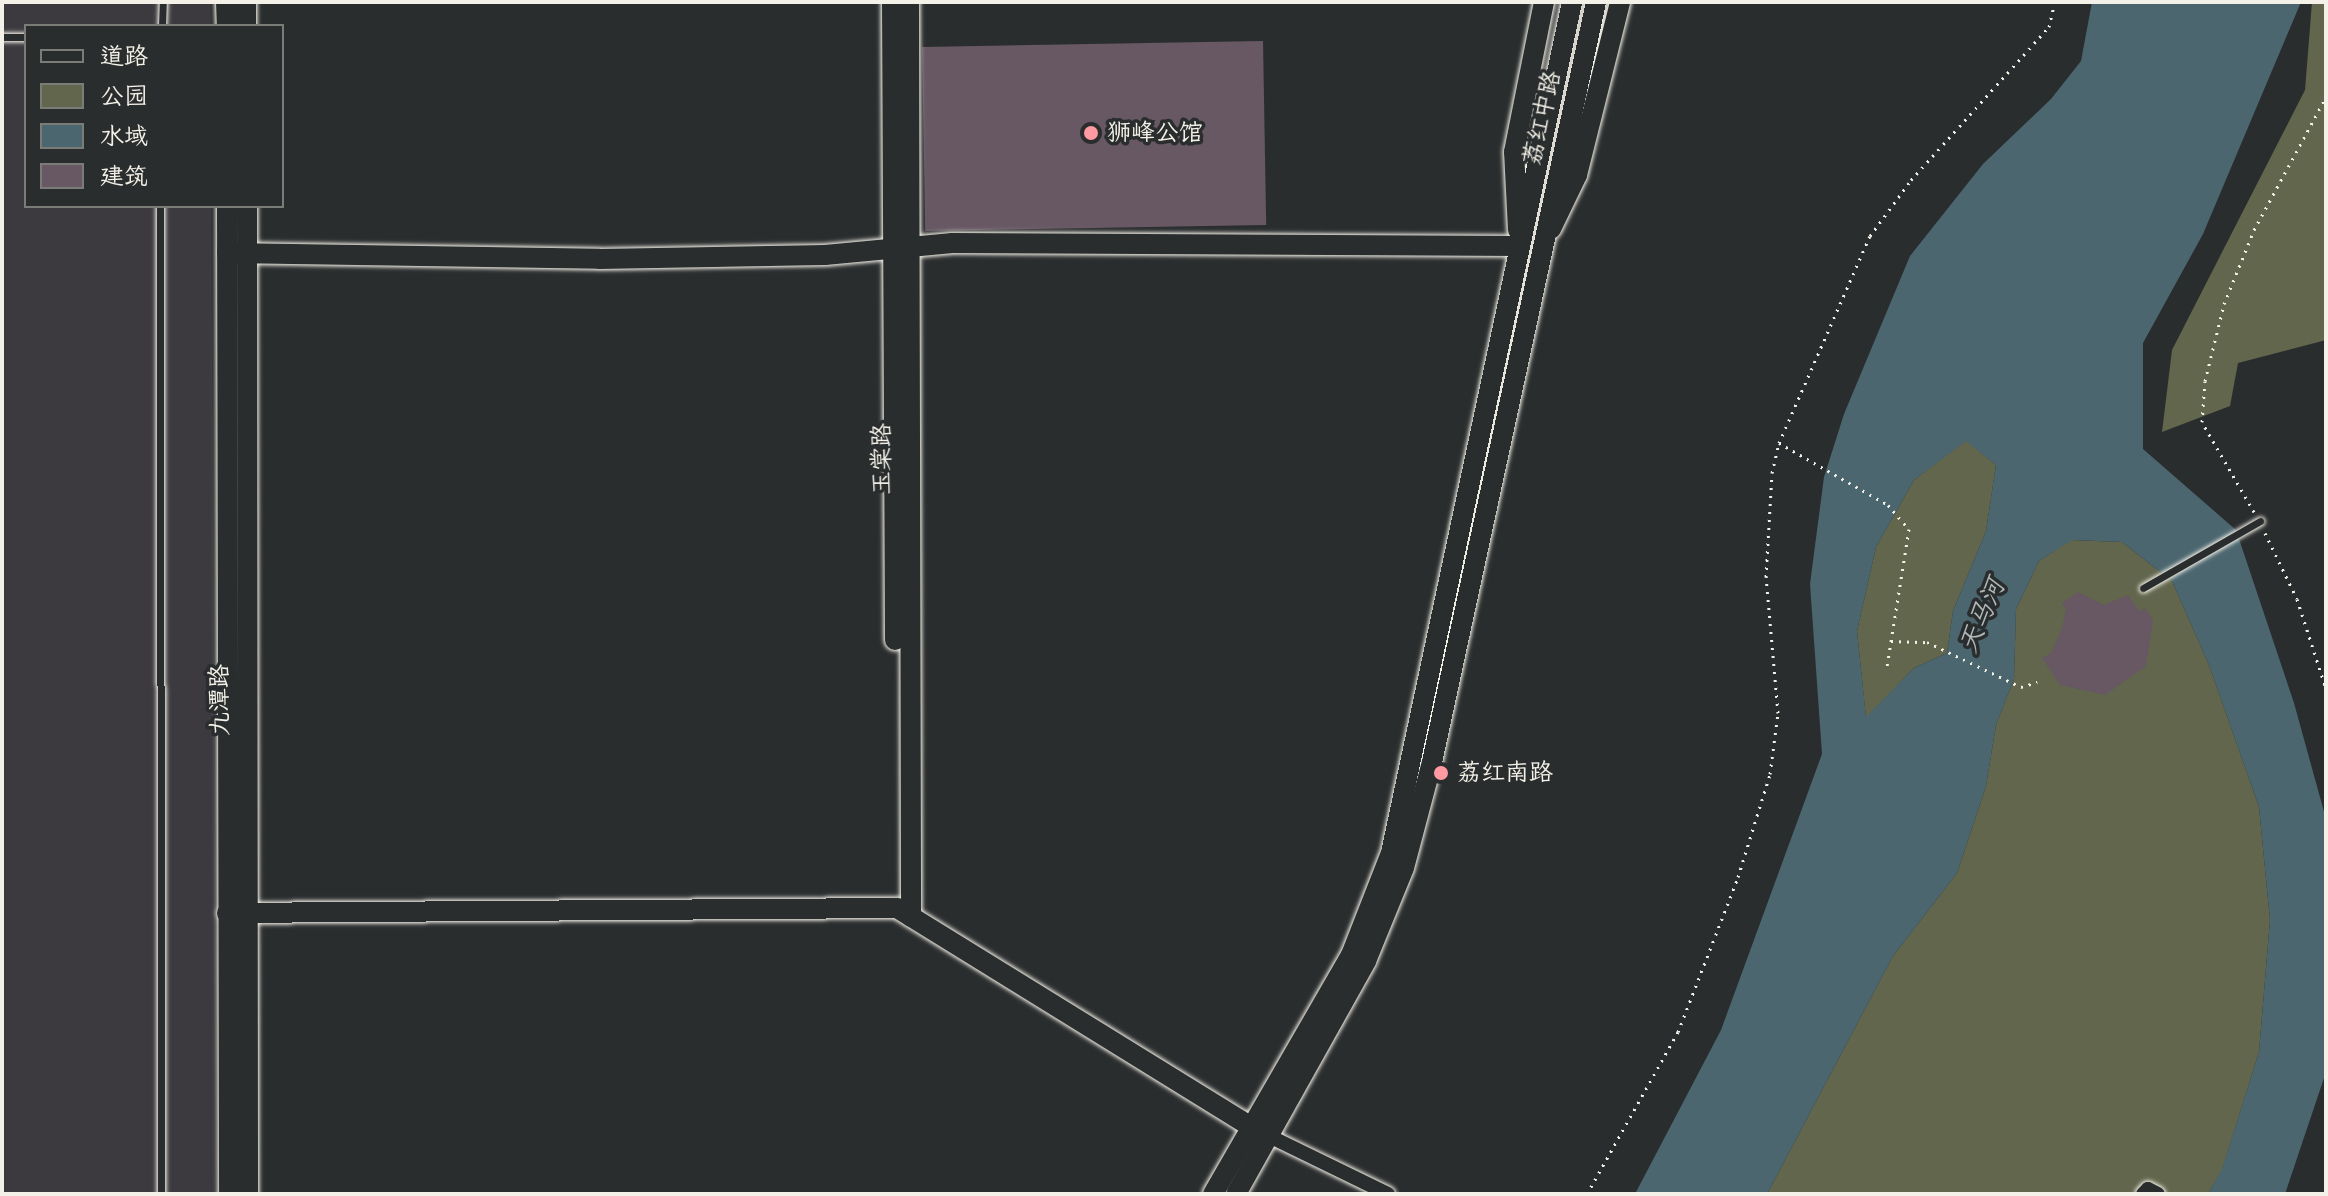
<!DOCTYPE html>
<meta charset="utf-8">
<style>
body{margin:0}
#map{position:relative;width:2328px;height:1196px;overflow:hidden;background:#2a2d2e;font-family:Sriracha,"LXGW WenKai TC",sans-serif}
div>[style]{position:absolute}
.built>*{inset:0;background:#3c3a3e}
.green>*{inset:0;background:#61664c}
.water>*{inset:0;background:#4b666f}
.building>*{inset:0;background:#675863;transform-origin:0 0}
.path>*{height:3px;margin-top:-1.5px;transform-origin:0;background:repeating-linear-gradient(90deg,#f4f1e8 0 2px,transparent 0 8px)}
.roads{filter:drop-shadow(0 0 2px #f4f1e8) drop-shadow(0 0 2px #f4f1e8)}
.lane>*{height:7px;margin:-3.5px;padding:0 3.5px;transform-origin:3.5px;border-radius:3.5px;background:#2a2d2e}
.street>*{height:14px;margin:-7px;padding:0 7px;transform-origin:7px;border-radius:7px;background:#2a2d2e}
.secondary>*{height:20px;margin:-10px;padding:0 10px;transform-origin:10px;border-radius:10px;background:#2a2d2e}
.dots>*{width:22px;height:22px;translate:-50% -50%;box-sizing:border-box;border:4px solid #2a2d2e;border-radius:50%}
span{translate:-50% -50%;white-space:nowrap;text-align:center;line-height:1.15;-webkit-text-stroke:7px #2a2d2e;paint-order:stroke}
.street-label{font-size:24px;color:#f4f1e8}
.poi-label{font-size:24px;color:#f4f1e8}
.left{translate:0 -50%;text-align:left}
.water-label{font-size:26px;color:#b0b9b8;font-style:italic}
.frame{position:absolute;inset:0;border:4px solid #f4f1e8;pointer-events:none}
.legend{position:absolute;left:24px;top:24px;width:260px;height:184px;box-sizing:border-box;background:#2a2d2e;border:2px solid #7b7b78;margin:0;padding:10px 14px;list-style:none;font-size:24px;color:#f4f1e8}
.legend li{display:flex;align-items:center;gap:16px;height:40px}
.legend b{width:40px;border:2px solid #7b7b78}
</style>
<div id="map">
<div class="built">
<div style="clip-path:polygon(2px 2px,210px 2px,211px 26px,26px 26px,26px 206px,211px 206px,217px 1194px,2px 1194px)"></div>
</div>
<div class="green">
<div style="clip-path:polygon(2312px 2px,2326px 2px,2326px 340px,2238px 363px,2230px 406px,2162px 432px,2172px 350px,2305px 90px)"></div>
<div style="clip-path:polygon(1966px 440px,1996px 465px,1986px 531px,1953px 611px,1947px 653px,1914px 668px,1866px 718px,1857px 631px,1876px 547px,1914px 480px)"></div>
<div style="clip-path:polygon(2071px 540px,2122px 542px,2172px 581px,2209px 665px,2259px 807px,2270px 920px,2259px 1052px,2222px 1170px,2208px 1194px,1767px 1194px,1893px 956px,1957px 873px,1986px 786px,1996px 725px,2014px 679px,2016px 609px,2039px 561px)"></div>
</div>
<div class="water">
<div style="clip-path:polygon(evenodd,2092px 2px,2301px 2px,2203px 234px,2143px 343px,2143px 449px,2236px 530px,2294px 703px,2326px 819px,2326px 1072px,2285px 1194px,2208px 1194px,2222px 1169px,2259px 1052px,2270px 920px,2259px 807px,2209px 665px,2172px 581px,2122px 542px,2072px 540px,2039px 561px,2016px 609px,2014px 679px,1996px 725px,1986px 786px,1957px 873px,1893px 956px,1767px 1194px,1635px 1194px,1721px 1030px,1822px 754px,1810px 584px,1824px 477px,1844px 414px,1910px 256px,1983px 164px,2051px 99px,2081px 61px,2092px 2px,1966px 441px,1996px 465px,1986px 531px,1953px 611px,1947px 653px,1914px 668px,1866px 717px,1857px 631px,1876px 547px,1914px 480px,1966px 441px)"></div>
</div>
<div class="building">
<div style="left:1263px;top:41px;width:184px;height:341px;rotate:89deg"></div>
<div style="clip-path:polygon(2078px 592px,2104px 605px,2128px 595px,2139px 611px,2145px 608px,2153px 620px,2146px 666px,2105px 695px,2060px 685px,2042px 658px,2051px 653px,2062px 628px,2066px 609px,2062px 603px)"></div>
</div>
<div class="path">
<div style="left:1779px;top:443px;width:125px;rotate:29.6deg"></div>
<div style="left:1888px;top:505px;width:32px;rotate:49deg"></div>
<div style="left:1909px;top:529px;width:139px;rotate:99.1deg"></div>
<div style="left:2254px;top:512px;width:104px;rotate:-120deg"></div>
<div style="left:2202px;top:422px;width:41px;rotate:-85.8deg"></div>
<div style="left:2205px;top:381px;width:79px;rotate:-76.1deg"></div>
<div style="left:2224px;top:304px;width:80px;rotate:-67.9deg"></div>
<div style="left:2254px;top:230px;width:151px;rotate:-61.6deg"></div>
<div style="left:2265px;top:533px;width:73px;rotate:64.1deg"></div>
<div style="left:2297px;top:599px;width:95px;rotate:72.1deg"></div>
<div style="left:1891px;top:641px;width:36px;rotate:2deg"></div>
<div style="left:1927px;top:642px;width:104px;rotate:25.6deg"></div>
<div style="left:2021px;top:687px;width:17px;rotate:-17deg"></div>
<div style="left:1587px;top:1194px;width:186px;rotate:-60.7deg"></div>
<div style="left:1678px;top:1032px;width:166px;rotate:-68.8deg"></div>
<div style="left:1738px;top:877px;width:108px;rotate:-72.7deg"></div>
<div style="left:1770px;top:774px;width:62px;rotate:-82.5deg"></div>
<div style="left:1778px;top:713px;width:137px;rotate:-95deg"></div>
<div style="left:1766px;top:577px;width:104px;rotate:-86.7deg"></div>
<div style="left:1772px;top:473px;width:31px;rotate:-77deg"></div>
<div style="left:1779px;top:443px;width:226px;rotate:-66.3deg"></div>
<div style="left:1870px;top:236px;width:69px;rotate:-53.8deg"></div>
<div style="left:1911px;top:180px;width:206px;rotate:-48deg"></div>
<div style="left:2049px;top:27px;width:26px;rotate:-77deg"></div>
</div>
<div class="roads">
<div class="lane">
<div style="left:162px;top:26px;width:24px;rotate:-88deg"></div>
<div style="left:2px;top:37px;width:24px"></div>
<div style="left:160px;top:206px;width:988px;rotate:89.94deg"></div>
<div style="left:2143px;top:588px;width:135px;rotate:-29.8deg"></div>
</div>
<div class="street">
<div style="left:1263px;top:1133px;width:139px;rotate:26deg"></div>
<div style="left:2143px;top:1194px;width:7px;rotate:-45deg"></div>
<div style="left:2148px;top:1189px;width:11px;rotate:27deg"></div>
</div>
<div class="secondary">
<div style="left:226px;top:2px;width:24px;rotate:88deg"></div>
<div style="left:246px;top:2px;width:24px;rotate:90deg"></div>
<div style="left:892px;top:2px;width:638px;rotate:89.73deg"></div>
<div style="left:909px;top:2px;width:915px;rotate:89.87deg"></div>
<div style="left:227px;top:206px;width:988px;rotate:89.88deg"></div>
<div style="left:247px;top:206px;width:988px;rotate:89.94deg"></div>
<div style="left:1551px;top:229px;width:60px;rotate:-64.3deg"></div>
<div style="left:1577px;top:175px;width:178px;rotate:-76deg"></div>
<div style="left:1518px;top:230px;width:78px;rotate:-92.9deg"></div>
<div style="left:1514px;top:152px;width:153px;rotate:-78.7deg"></div>
<div style="left:227px;top:253px;width:372px;rotate:0.9deg"></div>
<div style="left:599px;top:259px;width:226px;rotate:-1deg"></div>
<div style="left:825px;top:255px;width:128px;rotate:-5.4deg"></div>
<div style="left:952px;top:243px;width:568px;rotate:0.3deg"></div>
<div style="left:227px;top:913px;width:670px;rotate:-0.43deg"></div>
<div style="left:897px;top:908px;width:418px;rotate:31.7deg"></div>
<div style="left:1213px;top:1194px;width:276px;rotate:-60deg"></div>
<div style="left:1351px;top:955px;width:110px;rotate:-68.6deg"></div>
<div style="left:1391px;top:853px;width:870px;rotate:-77.99deg"></div>
<div style="left:1236px;top:1194px;width:267px;rotate:-60.8deg"></div>
<div style="left:1366px;top:961px;width:100px;rotate:-67.8deg"></div>
<div style="left:1404px;top:868px;width:110px;rotate:-75.2deg"></div>
<div style="left:1432px;top:762px;width:777px;rotate:-77.82deg"></div>
</div>
</div>
<div class="dots">
<div style="left:1091px;top:133px;background:#ff9aa2"></div>
<div style="left:1441px;top:773px;background:#ff9aa2"></div>
</div>
<div class="street-label">
<span style="left:1542px;top:118px;rotate:-77deg">荔红中路</span>
<span style="left:882px;top:459px;rotate:-90deg">玉棠路</span>
<span style="left:220px;top:700px;rotate:-90deg">九潭路</span>
</div>
<div class="poi-label">
<span class="left" style="left:1107px;top:133px">狮峰公馆</span>
<span class="left" style="left:1457px;top:773px">荔红南路</span>
</div>
<div class="water-label">
<span style="left:1982px;top:616px;rotate:-67deg">天马河</span>
</div>
<div class="frame"></div>
<ul class="legend">
<li><b style="height:10px;background:#2a2d2e"></b>道路</li>
<li><b style="height:22px;background:#61664c"></b>公园</li>
<li><b style="height:22px;background:#4b666f"></b>水域</li>
<li><b style="height:22px;background:#675863"></b>建筑</li>
</ul>
</div>
